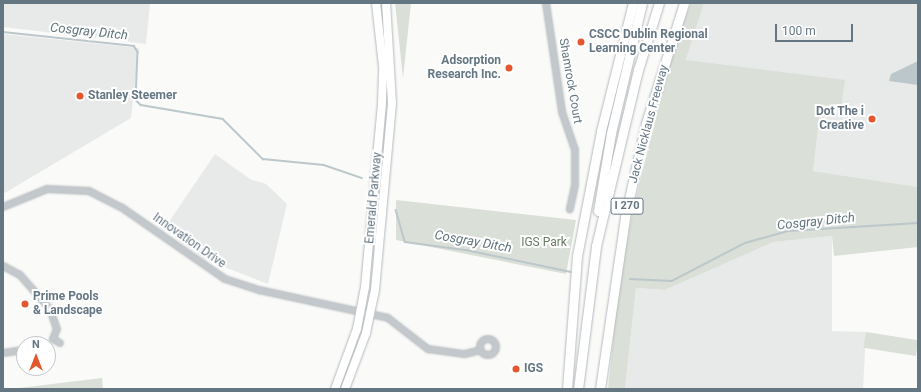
<!DOCTYPE html>
<style>
body{margin:0}
#map{position:relative;width:921px;height:392px;overflow:hidden;background:#fafaf8;font-family:Roboto,sans-serif}
div>[style]{position:absolute}
.built>*{inset:0;background:#e8e9e9}
.green>*{inset:0;background:#dadfd7;transform-origin:0 0}
.water>*{inset:0;background:#bbc7cb}
.stream>*{height:1.5px;margin:-0.75px;padding:0 0.75px;transform-origin:0.75px;border-radius:0.75px;background:#bbc7cb}
.roads{filter:drop-shadow(0 0 1px #b5babe) drop-shadow(0 0 1px #b5babe)}
.minor>*{height:6px;margin:-3px;padding:0 3px;transform-origin:3px;border-radius:3px;background:#c3c8cc}
.minor>.ring{margin:-3px;padding:0;box-sizing:content-box;background:none;border:6px solid #c3c8cc;border-radius:50%}
.major>*{height:8px;margin:-4px;padding:0 4px;transform-origin:4px;border-radius:4px;background:#fff}
.highway>*{height:9px;margin:-4.5px;padding:0 4.5px;transform-origin:4.5px;border-radius:4.5px;background:#fff}
.dots>*{width:11px;height:11px;translate:-50% -50%;box-sizing:border-box;border:2px solid #fff;border-radius:50%}
span{translate:-50% -50%;white-space:nowrap;text-align:center;line-height:1.15;-webkit-text-stroke:4px #fff;paint-order:stroke}
.shield-label span{padding:1px 3px;background:#fff;border:1px solid;border-radius:3px;-webkit-text-stroke-width:0}
.shield-label{font-size:11px;color:#657683;font-weight:700}
.poi-label{font-size:12px;color:#657683;font-weight:700}
.left{translate:0 -50%;text-align:left}
.right{translate:-100% -50%;text-align:right}
.street-label{font-size:12px;color:#657683}
.park-label{font-size:12px;color:#687a64}
.water-label{font-size:13px;color:#60757c;font-style:italic}
.frame{position:absolute;inset:0;border:4px solid #657683;pointer-events:none}
.north{position:absolute;left:16px;top:336px;width:40px;height:40px;box-sizing:border-box;background:#fff;border:1px solid #c1c8cd;border-radius:50%;rotate:0deg;font-size:11px;font-weight:700;line-height:16px;text-align:center;color:#657683}
.north::after{content:'';display:block;margin:auto;width:14px;height:18px;background:#e4572e;clip-path:polygon(50% 0,100% 100%,50% 72%,0 100%)}
.scale{position:absolute;left:775px;top:24px;width:78px;height:18px;box-sizing:border-box;border:2px solid #657683;border-top:0;padding-left:5px;font-size:12px;line-height:14px;white-space:nowrap;color:#657683;-webkit-text-stroke:3px #fff;paint-order:stroke}
</style>
<div id="map">
<div class="built">
<div style="clip-path:polygon(3px 3px,150px 3px,146px 44px,3px 27px)"></div>
<div style="clip-path:polygon(704px 3px,918px 3px,918px 187px,813px 171px,821px 105px,686px 60px)"></div>
<div style="clip-path:polygon(3px 34px,139px 48px,131px 118px,3px 194px)"></div>
<div style="clip-path:polygon(215px 154px,250px 179px,266px 184px,287px 204px,268px 284px,206px 260px,164px 229px)"></div>
<div style="clip-path:polygon(832px 236px,832px 331px,866px 332px,863px 389px,625px 389px,636px 288px,665px 290px,772px 242px)"></div>
</div>
<div class="green">
<div style="clip-path:polygon(395px 3px,411px 3px,403px 78px)"></div>
<div style="clip-path:polygon(691px 3px,704px 3px,686px 60px,845px 80px,841px 106px,821px 105px,813px 171px,918px 187px,918px 247px,834px 256px,832px 236px,773px 242px,665px 290px,636px 288px,625px 389px,608px 389px,617px 301px,632px 214px,672px 53px)"></div>
<div style="clip-path:polygon(396px 200px,576px 220px,566px 274px,396px 240px)"></div>
<div style="left:866px;top:332px;width:53px;height:16px;rotate:9deg"></div>
<div style="clip-path:polygon(102px 378px,103px 389px,11px 389px)"></div>
</div>
<div class="water">
<div style="clip-path:polygon(918px 61px,918px 85px,889px 81px,891px 74px)"></div>
</div>
<div class="stream">
<div style="left:3px;top:32px;width:132px;rotate:6.1deg"></div>
<div style="left:134px;top:46px;width:7px;rotate:56deg"></div>
<div style="left:138px;top:52px;width:48px;rotate:92.4deg"></div>
<div style="left:136px;top:100px;width:7px;rotate:45deg"></div>
<div style="left:141px;top:105px;width:83px;rotate:9.7deg"></div>
<div style="left:223px;top:119px;width:57px;rotate:45deg"></div>
<div style="left:263px;top:159px;width:61px;rotate:5.6deg"></div>
<div style="left:324px;top:165px;width:40px;rotate:18.9deg"></div>
<div style="left:396px;top:210px;width:33px;rotate:74deg"></div>
<div style="left:405px;top:242px;width:62px;rotate:7.5deg"></div>
<div style="left:466px;top:250px;width:107px;rotate:11.8deg"></div>
<div style="left:630px;top:279px;width:42px;rotate:2.7deg"></div>
<div style="left:672px;top:281px;width:82px;rotate:-27.5deg"></div>
<div style="left:745px;top:243px;width:45px;rotate:-15.6deg"></div>
<div style="left:788px;top:231px;width:130px;rotate:-3.5deg"></div>
</div>
<div class="roads">
<div class="minor">
<div style="left:546px;top:3px;width:110px;rotate:81.6deg"></div>
<div style="left:562px;top:112px;width:40px;rotate:71.1deg"></div>
<div style="left:575px;top:150px;width:35px;rotate:90deg"></div>
<div style="left:575px;top:185px;width:25px;rotate:102deg"></div>
<div style="left:3px;top:207px;width:48px;rotate:-22.2deg"></div>
<div style="left:47px;top:189px;width:42px;rotate:2.7deg"></div>
<div style="left:89px;top:191px;width:36px;rotate:27deg"></div>
<div style="left:121px;top:207px;width:126px;rotate:34.7deg"></div>
<div style="left:225px;top:279px;width:36px;rotate:18deg"></div>
<div style="left:259px;top:290px;width:132px;rotate:12.2deg"></div>
<div style="left:388px;top:318px;width:51px;rotate:37.8deg"></div>
<div style="left:428px;top:349px;width:37px;rotate:8deg"></div>
<div style="left:465px;top:354px;width:16px;rotate:-14deg"></div>
<div style="left:3px;top:266px;width:19px;rotate:28deg"></div>
<div style="left:20px;top:275px;width:45px;rotate:48.6deg"></div>
<div style="left:50px;top:309px;width:21px;rotate:71deg"></div>
<div style="left:57px;top:329px;width:11px;rotate:112deg"></div>
<div style="left:53px;top:339px;width:8px;rotate:30deg"></div>
<div class="ring" style="left:480px;top:339px;width:10px;height:10px"></div>
<div style="left:3px;top:353px;width:21px;rotate:-8deg"></div>
</div>
<div class="major">
<div style="left:335px;top:389px;width:64px;rotate:-69.9deg"></div>
<div style="left:357px;top:329px;width:43px;rotate:-79.2deg"></div>
<div style="left:365px;top:287px;width:185px;rotate:-84.7deg"></div>
<div style="left:382px;top:103px;width:37px;rotate:-88deg"></div>
<div style="left:383px;top:66px;width:63px;rotate:-96.3deg"></div>
<div style="left:345px;top:389px;width:60px;rotate:-69.4deg"></div>
<div style="left:366px;top:333px;width:44px;rotate:-78.2deg"></div>
<div style="left:375px;top:290px;width:188px;rotate:-84.8deg"></div>
<div style="left:392px;top:103px;width:100px;rotate:-93.4deg"></div>
</div>
<div class="highway">
<div style="left:598px;top:211px;width:79px;rotate:-80.5deg"></div>
<div style="left:611px;top:133px;width:134px;rotate:-76.6deg"></div>
<div style="left:567px;top:389px;width:133px;rotate:-85.7deg"></div>
<div style="left:577px;top:256px;width:127px;rotate:-79.1deg"></div>
<div style="left:601px;top:131px;width:132px;rotate:-76deg"></div>
<div style="left:578px;top:389px;width:144px;rotate:-82.8deg"></div>
<div style="left:596px;top:246px;width:181px;rotate:-76.6deg"></div>
<div style="left:638px;top:70px;width:70px;rotate:-72.6deg"></div>
<div style="left:600px;top:389px;width:174px;rotate:-81.7deg"></div>
<div style="left:625px;top:217px;width:96px;rotate:-77.4deg"></div>
<div style="left:646px;top:123px;width:126px;rotate:-72.4deg"></div>
</div>
</div>
<div class="dots">
<div style="left:581px;top:42px;background:#e4572e"></div>
<div style="left:509px;top:68px;background:#e4572e"></div>
<div style="left:80px;top:96px;background:#e4572e"></div>
<div style="left:872px;top:119px;background:#e4572e"></div>
<div style="left:25px;top:304px;background:#e4572e"></div>
<div style="left:516px;top:369px;background:#e4572e"></div>
</div>
<div class="shield-label">
<span style="left:627px;top:206px">I 270</span>
</div>
<div class="poi-label">
<span class="left" style="left:589px;top:42px">CSCC Dublin Regional<br>Learning Center</span>
<span class="right" style="left:501px;top:68px">Adsorption<br>Research Inc.</span>
<span class="left" style="left:88px;top:96px">Stanley Steemer</span>
<span class="right" style="left:864px;top:119px">Dot The i<br>Creative</span>
<span class="left" style="left:33px;top:304px">Prime Pools<br>&amp; Landscape</span>
<span class="left" style="left:524px;top:369px">IGS</span>
</div>
<div class="street-label">
<span style="left:570px;top:81px;rotate:80deg">Shamrock Court</span>
<span style="left:649px;top:124px;rotate:-75deg">Jack Nicklaus Freeway</span>
<span style="left:374px;top:198px;rotate:-85deg">Emerald Parkway</span>
<span style="left:189px;top:241px;rotate:35deg">Innovation Drive</span>
</div>
<div class="park-label">
<span style="left:544px;top:243px">IGS Park</span>
</div>
<div class="water-label">
<span style="left:89px;top:32px;rotate:6deg">Cosgray Ditch</span>
<span style="left:816px;top:222px;rotate:-6deg">Cosgray Ditch</span>
<span style="left:473px;top:242px;rotate:10deg">Cosgray Ditch</span>
</div>
<div class="frame"></div>
<div class="north">N</div>
<div class="scale">100 m</div>
</div>
